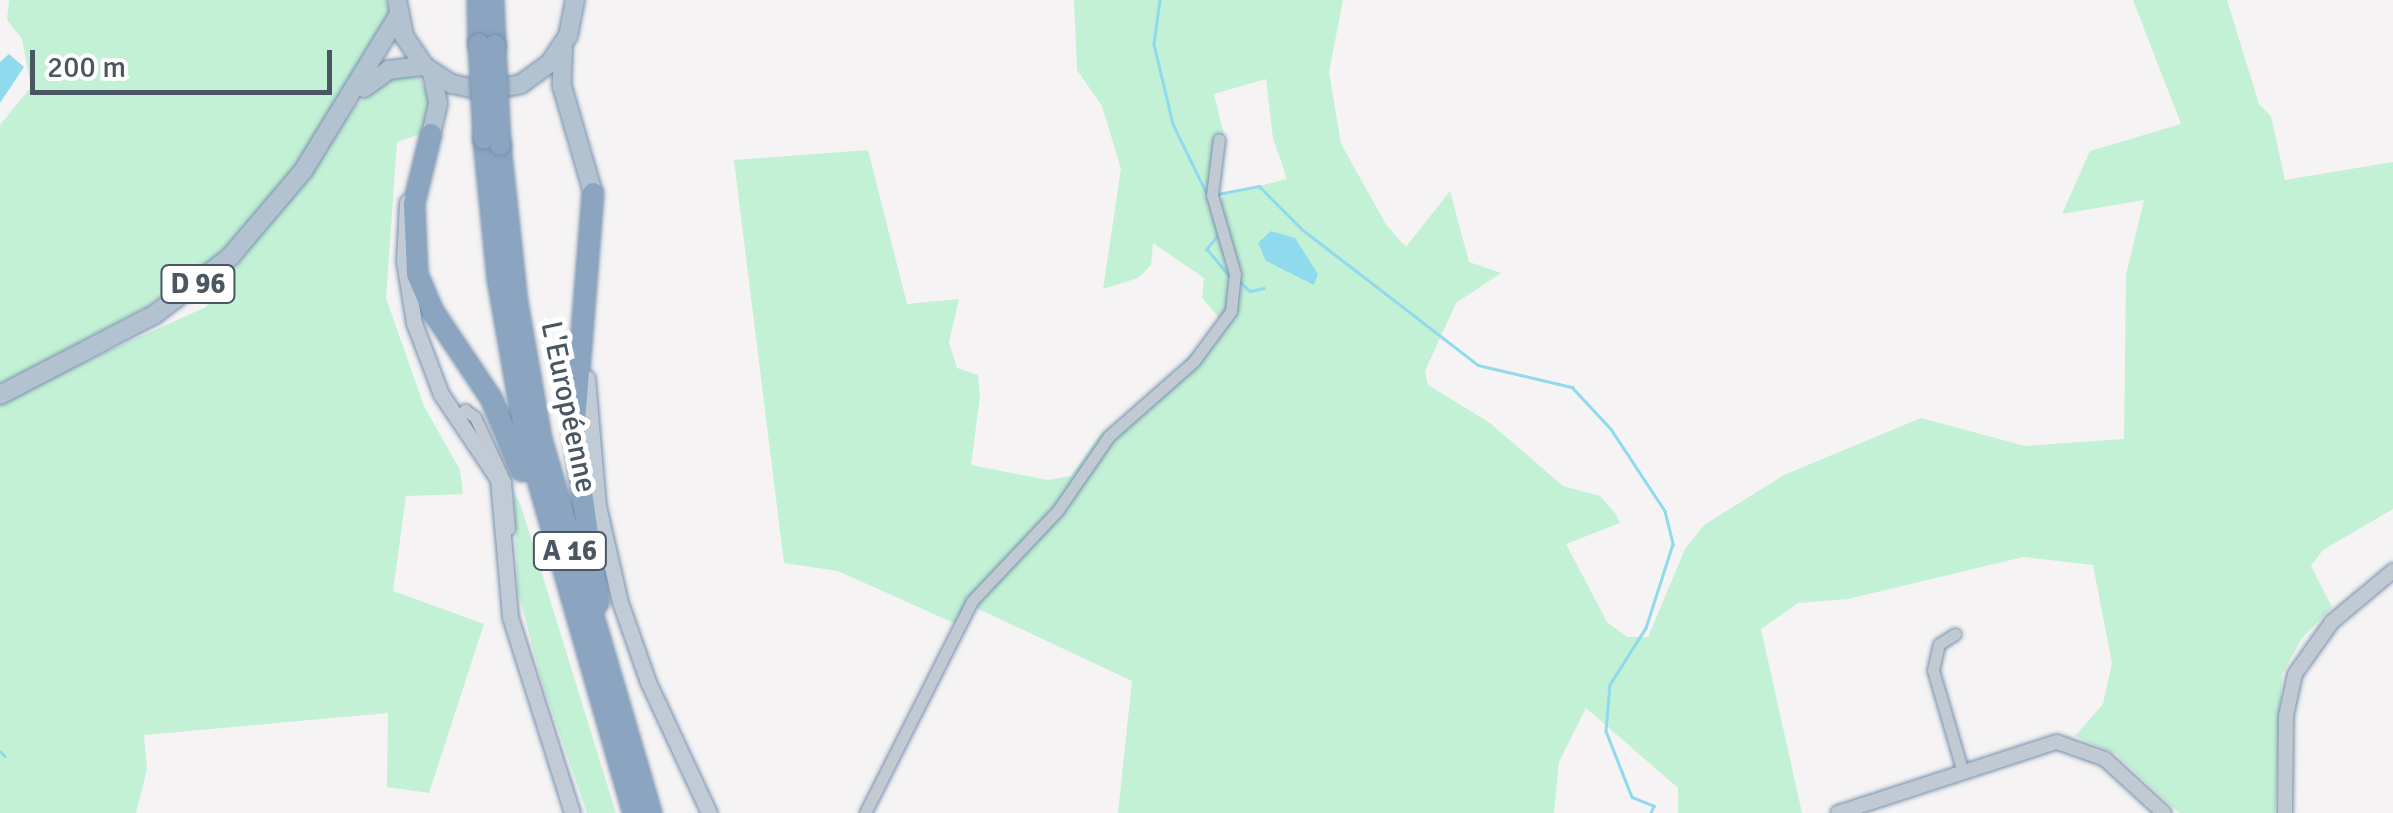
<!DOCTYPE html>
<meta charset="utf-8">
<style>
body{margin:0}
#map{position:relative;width:2393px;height:813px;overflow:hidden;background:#f5f3f3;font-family:Signika,sans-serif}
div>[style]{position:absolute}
.green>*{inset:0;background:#c3f1d5}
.water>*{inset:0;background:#90daee}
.stream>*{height:2.5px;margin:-1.25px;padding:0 1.25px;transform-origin:1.25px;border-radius:1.25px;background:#90daee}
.roads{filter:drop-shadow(0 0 2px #7690ad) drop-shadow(0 0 2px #7690ad)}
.minor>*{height:11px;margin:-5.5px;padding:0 5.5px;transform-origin:5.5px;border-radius:5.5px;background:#c1cad2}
.tertiary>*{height:14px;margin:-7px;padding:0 7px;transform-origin:7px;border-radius:7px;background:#c1cad2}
.secondary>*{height:15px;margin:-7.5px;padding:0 7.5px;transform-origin:7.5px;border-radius:7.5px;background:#c1cbd6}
.primary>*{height:18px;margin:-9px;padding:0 9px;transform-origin:9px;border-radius:9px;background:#b3c2d1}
.motorway>*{height:20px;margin:-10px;padding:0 10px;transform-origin:10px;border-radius:10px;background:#8ba5c1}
.bridges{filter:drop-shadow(0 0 2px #7690ad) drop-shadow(0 0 2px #7690ad)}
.motorway-bridge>*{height:20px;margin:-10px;padding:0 10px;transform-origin:10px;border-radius:10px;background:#8ba5c1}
span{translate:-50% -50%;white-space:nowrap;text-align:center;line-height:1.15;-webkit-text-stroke:10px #fff;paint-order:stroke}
.shield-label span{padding:2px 8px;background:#fff;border:2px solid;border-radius:8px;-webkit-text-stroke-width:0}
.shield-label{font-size:28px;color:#4a5661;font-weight:700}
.street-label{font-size:30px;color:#4a5661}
.scale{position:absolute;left:30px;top:50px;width:302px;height:45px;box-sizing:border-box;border:5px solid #4a5661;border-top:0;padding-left:12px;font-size:30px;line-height:35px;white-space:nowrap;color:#4a5661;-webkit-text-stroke:8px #fff;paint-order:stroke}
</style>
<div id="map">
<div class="green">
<div style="clip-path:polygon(9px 0,386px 0,390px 15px,299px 163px,219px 255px,145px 308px,0 384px,0 125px,31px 87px,22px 39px,7px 20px)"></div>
<div style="clip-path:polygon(evenodd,1074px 0,1343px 0,1329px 72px,1341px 144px,1387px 226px,1406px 247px,1450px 191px,1469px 262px,1501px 273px,1456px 303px,1425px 371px,1428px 385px,1490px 423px,1563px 486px,1600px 496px,1615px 513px,1620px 523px,1566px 544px,1607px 622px,1627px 637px,1648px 637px,1685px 549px,1704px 525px,1784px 475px,1921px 418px,2025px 446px,2124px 439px,2126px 275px,2144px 200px,2062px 214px,2090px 151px,2181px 124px,2133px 0,2227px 0,2259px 104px,2271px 116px,2285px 180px,2393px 162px,2393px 509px,2323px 550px,2311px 566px,2332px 607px,2302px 638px,2282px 674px,2275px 813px,2179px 813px,2116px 754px,2075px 736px,2103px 704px,2112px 663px,2093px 565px,2023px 557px,1848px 599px,1798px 603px,1761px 629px,1802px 813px,1678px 813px,1678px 788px,1586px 708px,1559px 762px,1554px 813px,1118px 813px,1132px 681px,970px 605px,956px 624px,838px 571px,784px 563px,734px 160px,868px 150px,907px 304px,959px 299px,949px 342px,957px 368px,978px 375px,980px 396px,971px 465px,1048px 480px,1071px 476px,1101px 433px,1142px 408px,1222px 321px,1202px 298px,1204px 278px,1153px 243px,1151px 265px,1138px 278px,1103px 289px,1121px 169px,1102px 106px,1077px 70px,1074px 0,1266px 79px,1273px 138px,1287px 179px,1224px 195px,1220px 202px,1215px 176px,1224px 135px,1214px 94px,1266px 79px)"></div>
<div style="clip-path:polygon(417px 71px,431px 103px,420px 134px,397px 142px,386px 298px,424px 406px,460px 470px,463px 494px,406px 496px,393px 591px,484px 624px,429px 793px,387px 787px,388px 713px,144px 735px,147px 769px,136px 813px,0 813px,0 400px,206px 307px,357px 104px,395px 73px)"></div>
<div style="clip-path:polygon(514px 492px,521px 506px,616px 813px,587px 813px,542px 682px,518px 591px)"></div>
</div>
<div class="water">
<div style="clip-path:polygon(9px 54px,24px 67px,0 103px,0 62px)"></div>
<div style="clip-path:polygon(1271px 231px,1295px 238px,1318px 274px,1314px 285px,1266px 261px,1258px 243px)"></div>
</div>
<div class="stream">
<div style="left:1160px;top:0;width:44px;rotate:97.8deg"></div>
<div style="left:1154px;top:44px;width:82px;rotate:76.6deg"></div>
<div style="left:1173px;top:124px;width:76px;rotate:64.1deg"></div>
<div style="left:1218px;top:194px;width:42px;rotate:-11deg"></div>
<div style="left:1259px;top:186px;width:62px;rotate:45deg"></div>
<div style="left:1303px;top:230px;width:221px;rotate:37.6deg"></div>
<div style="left:1478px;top:365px;width:97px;rotate:13.2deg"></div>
<div style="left:1572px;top:387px;width:57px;rotate:47.1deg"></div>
<div style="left:1611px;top:429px;width:98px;rotate:56.6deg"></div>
<div style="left:1665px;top:511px;width:34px;rotate:76deg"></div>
<div style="left:1673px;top:544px;width:88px;rotate:107.8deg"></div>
<div style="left:1646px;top:628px;width:67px;rotate:122.3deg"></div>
<div style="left:1610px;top:685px;width:46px;rotate:95deg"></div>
<div style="left:1606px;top:731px;width:71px;rotate:68.5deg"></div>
<div style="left:1632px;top:797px;width:24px;rotate:22deg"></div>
<div style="left:1654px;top:806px;width:8px;rotate:113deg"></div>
<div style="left:1217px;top:237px;width:16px;rotate:130deg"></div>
<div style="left:1207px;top:249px;width:39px;rotate:50deg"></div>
<div style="left:1239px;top:281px;width:15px;rotate:42deg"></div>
<div style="left:1250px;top:291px;width:14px;rotate:-12deg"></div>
<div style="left:0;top:751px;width:7px;rotate:45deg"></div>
</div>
<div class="roads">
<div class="minor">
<div style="left:455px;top:418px;width:13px;rotate:-39deg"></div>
<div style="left:465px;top:410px;width:12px;rotate:35deg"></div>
<div style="left:475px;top:417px;width:72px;rotate:65.2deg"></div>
<div style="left:505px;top:482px;width:47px;rotate:85.1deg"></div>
<div style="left:1955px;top:634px;width:19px;rotate:148deg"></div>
<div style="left:1939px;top:644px;width:27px;rotate:103deg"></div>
<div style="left:1933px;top:670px;width:103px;rotate:73.7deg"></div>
<div style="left:865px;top:813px;width:237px;rotate:-63.2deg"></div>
<div style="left:972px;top:601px;width:125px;rotate:-46.6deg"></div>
<div style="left:1058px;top:510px;width:90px;rotate:-55.4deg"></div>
<div style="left:1109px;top:436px;width:113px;rotate:-41.4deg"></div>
<div style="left:1194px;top:361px;width:62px;rotate:-53.5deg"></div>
<div style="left:1231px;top:311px;width:37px;rotate:-84deg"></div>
<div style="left:1235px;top:274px;width:82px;rotate:-106.2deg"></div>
<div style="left:1212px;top:195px;width:56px;rotate:-82.9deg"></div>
</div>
<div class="tertiary">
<div style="left:1838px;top:813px;width:230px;rotate:-18deg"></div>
<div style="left:2057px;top:742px;width:51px;rotate:19.5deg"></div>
<div style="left:2105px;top:759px;width:80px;rotate:42.5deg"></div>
<div style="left:2285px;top:813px;width:97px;rotate:-89.4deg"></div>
<div style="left:2286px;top:716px;width:43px;rotate:-77.9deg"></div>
<div style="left:2295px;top:674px;width:64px;rotate:-54.6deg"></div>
<div style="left:2332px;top:622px;width:80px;rotate:-39.9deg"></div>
</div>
<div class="secondary">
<div style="left:407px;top:202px;width:59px;rotate:92.9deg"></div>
<div style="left:404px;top:261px;width:63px;rotate:80.8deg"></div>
<div style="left:414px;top:323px;width:76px;rotate:69.2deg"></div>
<div style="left:441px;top:394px;width:102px;rotate:56.2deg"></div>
<div style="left:498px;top:479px;width:139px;rotate:85deg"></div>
<div style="left:510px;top:617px;width:206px;rotate:72.4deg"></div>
<div style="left:587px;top:378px;width:128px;rotate:85.1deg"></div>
<div style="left:598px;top:506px;width:98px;rotate:77.1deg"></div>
<div style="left:620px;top:602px;width:85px;rotate:70.7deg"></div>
<div style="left:648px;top:682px;width:145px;rotate:65deg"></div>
</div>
<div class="primary">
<div style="left:397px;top:0;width:37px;rotate:79deg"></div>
<div style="left:404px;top:36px;width:36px;rotate:56deg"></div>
<div style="left:424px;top:66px;width:33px;rotate:33deg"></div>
<div style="left:452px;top:84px;width:35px;rotate:12deg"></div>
<div style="left:486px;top:91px;width:36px;rotate:-11deg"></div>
<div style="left:521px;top:84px;width:34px;rotate:-36deg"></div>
<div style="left:549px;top:64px;width:34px;rotate:-56deg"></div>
<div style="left:568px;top:36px;width:37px;rotate:-79deg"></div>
<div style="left:563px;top:49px;width:37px;rotate:92deg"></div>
<div style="left:562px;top:86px;width:111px;rotate:73.8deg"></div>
<div style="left:364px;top:88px;width:31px;rotate:-36deg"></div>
<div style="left:389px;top:70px;width:35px;rotate:-7deg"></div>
<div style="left:431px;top:134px;width:32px;rotate:-77deg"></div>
<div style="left:438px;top:103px;width:32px;rotate:-101deg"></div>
<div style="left:0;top:395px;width:174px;rotate:-27.5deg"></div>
<div style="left:154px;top:315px;width:96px;rotate:-37.3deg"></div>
<div style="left:230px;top:257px;width:113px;rotate:-49.7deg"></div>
<div style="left:303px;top:171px;width:182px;rotate:-58.5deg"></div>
</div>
<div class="motorway">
<div style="left:478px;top:0;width:44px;rotate:88.7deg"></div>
<div style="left:493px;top:0;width:45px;rotate:87.5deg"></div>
<div style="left:431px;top:134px;width:72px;rotate:103.7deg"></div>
<div style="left:414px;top:204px;width:70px;rotate:87.5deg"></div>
<div style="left:417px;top:274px;width:39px;rotate:67deg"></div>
<div style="left:432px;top:310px;width:106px;rotate:56.2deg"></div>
<div style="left:491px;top:398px;width:79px;rotate:67deg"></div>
<div style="left:484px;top:139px;width:141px;rotate:84.3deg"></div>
<div style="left:498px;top:279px;width:157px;rotate:80.1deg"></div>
<div style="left:525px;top:434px;width:394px;rotate:74deg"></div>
<div style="left:500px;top:145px;width:159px;rotate:83.9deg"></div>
<div style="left:517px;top:303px;width:138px;rotate:80deg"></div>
<div style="left:541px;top:439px;width:390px;rotate:73.6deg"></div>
<div style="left:593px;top:193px;width:245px;rotate:94.5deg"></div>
<div style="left:574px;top:437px;width:168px;rotate:81.8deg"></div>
</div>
</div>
<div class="bridges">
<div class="motorway-bridge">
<div style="left:479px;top:44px;width:95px;rotate:87deg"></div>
<div style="left:495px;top:45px;width:100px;rotate:87.1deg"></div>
</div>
</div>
<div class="shield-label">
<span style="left:198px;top:284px">D 96</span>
<span style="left:570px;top:551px">A 16</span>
</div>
<div class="street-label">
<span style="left:568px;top:407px;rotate:78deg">L'Européenne</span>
</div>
<div class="scale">200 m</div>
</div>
